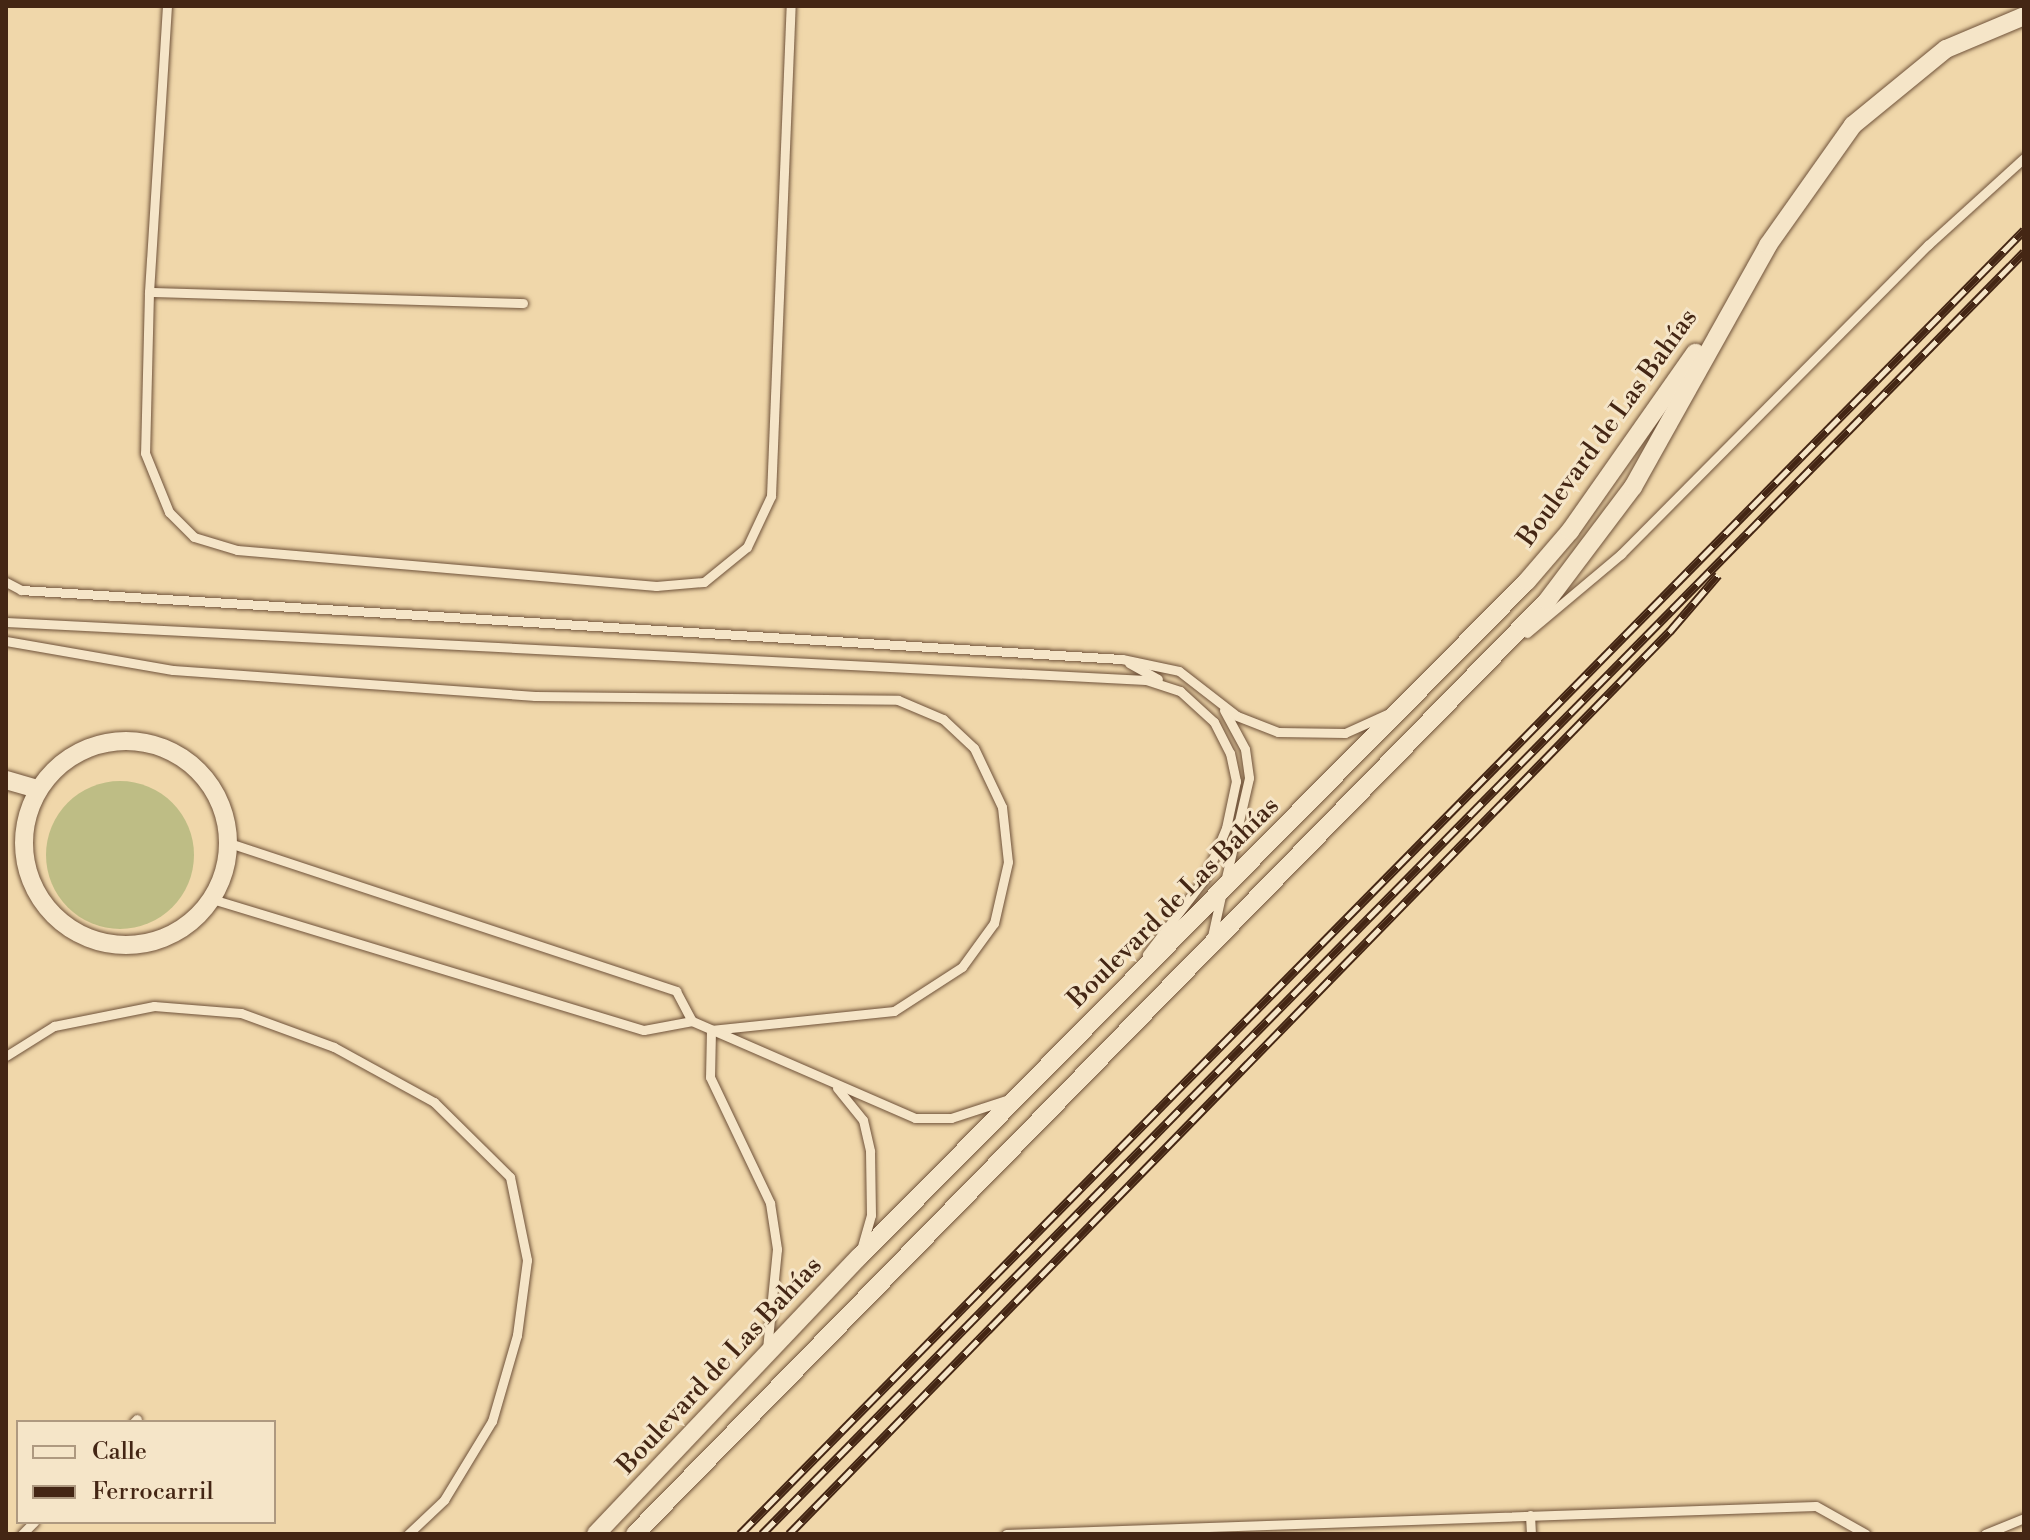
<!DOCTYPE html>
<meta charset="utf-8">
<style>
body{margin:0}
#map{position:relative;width:2030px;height:1540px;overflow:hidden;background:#f0d7aa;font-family:"Libre Bodoni",serif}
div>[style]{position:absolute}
.green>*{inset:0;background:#bebd85}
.round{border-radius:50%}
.roads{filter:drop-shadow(0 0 2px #6f523a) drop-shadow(0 0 2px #6f523a)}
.service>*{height:9px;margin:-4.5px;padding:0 4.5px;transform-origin:4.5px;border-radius:4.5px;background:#f5e5c8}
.minor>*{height:18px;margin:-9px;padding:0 9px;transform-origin:9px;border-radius:9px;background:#f5e5c8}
.minor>.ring{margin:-9px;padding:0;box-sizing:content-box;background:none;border:18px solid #f5e5c8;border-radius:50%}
.rail>*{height:9px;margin-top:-4.5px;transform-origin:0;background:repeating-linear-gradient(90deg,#f5e5c8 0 18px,#442614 0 36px);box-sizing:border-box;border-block:2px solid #442614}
span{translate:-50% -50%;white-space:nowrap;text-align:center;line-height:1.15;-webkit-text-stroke:6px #f5e5c8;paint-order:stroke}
.street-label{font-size:26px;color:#442614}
.frame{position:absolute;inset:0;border:8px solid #442614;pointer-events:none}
.legend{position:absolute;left:16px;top:1420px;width:260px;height:104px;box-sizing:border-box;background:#f5e5c8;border:2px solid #ae9980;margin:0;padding:10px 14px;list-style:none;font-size:24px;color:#442614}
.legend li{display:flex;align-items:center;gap:16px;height:40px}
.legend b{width:40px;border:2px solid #ae9980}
</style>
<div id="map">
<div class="green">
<div class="round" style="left:46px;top:781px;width:148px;height:148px"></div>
</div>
<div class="roads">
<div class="service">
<div style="left:149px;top:292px;width:287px;rotate:-86.4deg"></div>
<div style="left:523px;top:303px;width:374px;rotate:-178.3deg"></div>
<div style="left:149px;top:292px;width:161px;rotate:91.4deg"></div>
<div style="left:145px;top:453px;width:64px;rotate:67.9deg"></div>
<div style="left:169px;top:512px;width:35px;rotate:45deg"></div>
<div style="left:194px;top:537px;width:45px;rotate:16.8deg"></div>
<div style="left:237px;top:550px;width:421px;rotate:4.9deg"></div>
<div style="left:656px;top:586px;width:48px;rotate:-4.8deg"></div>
<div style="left:704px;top:582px;width:55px;rotate:-39.1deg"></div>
<div style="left:747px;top:547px;width:56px;rotate:-64.8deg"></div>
<div style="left:771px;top:496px;width:490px;rotate:-87.7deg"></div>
<div style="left:6px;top:582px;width:17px;rotate:28deg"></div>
<div style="left:21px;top:590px;width:1103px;rotate:3.59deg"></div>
<div style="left:1122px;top:659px;width:58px;rotate:11.9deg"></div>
<div style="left:1179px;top:671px;width:73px;rotate:37.8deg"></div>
<div style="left:1237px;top:716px;width:44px;rotate:21.3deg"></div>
<div style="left:1278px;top:732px;width:67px;rotate:0.9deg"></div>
<div style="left:1345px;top:733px;width:46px;rotate:-24.3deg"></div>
<div style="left:6px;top:622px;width:1141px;rotate:2.91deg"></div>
<div style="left:1146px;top:680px;width:36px;rotate:18deg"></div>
<div style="left:1180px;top:691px;width:46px;rotate:42.4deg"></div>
<div style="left:1214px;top:722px;width:35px;rotate:63deg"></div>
<div style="left:1230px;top:753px;width:29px;rotate:78deg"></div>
<div style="left:1236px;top:781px;width:48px;rotate:102deg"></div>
<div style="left:1226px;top:828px;width:54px;rotate:112.8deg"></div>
<div style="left:1205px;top:878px;width:96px;rotate:127.3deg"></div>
<div style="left:1527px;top:633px;width:123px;rotate:-40deg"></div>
<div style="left:1621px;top:554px;width:436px;rotate:-45.2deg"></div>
<div style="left:1928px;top:245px;width:130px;rotate:-42.2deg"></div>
<div style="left:6px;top:641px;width:169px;rotate:9.9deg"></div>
<div style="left:173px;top:670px;width:363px;rotate:4.1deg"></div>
<div style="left:535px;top:696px;width:363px;rotate:0.6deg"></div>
<div style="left:898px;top:700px;width:49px;rotate:22.9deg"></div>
<div style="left:943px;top:719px;width:42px;rotate:43.1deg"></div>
<div style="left:974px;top:748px;width:65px;rotate:64.6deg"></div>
<div style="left:1002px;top:807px;width:55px;rotate:83.8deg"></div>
<div style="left:1008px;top:862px;width:63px;rotate:102.9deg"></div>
<div style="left:994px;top:923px;width:54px;rotate:126deg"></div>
<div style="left:962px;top:967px;width:81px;rotate:147.1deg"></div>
<div style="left:894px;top:1011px;width:184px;rotate:174.1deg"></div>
<div style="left:711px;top:1030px;width:47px;rotate:91.2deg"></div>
<div style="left:710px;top:1077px;width:140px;rotate:64.5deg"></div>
<div style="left:770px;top:1203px;width:47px;rotate:81.3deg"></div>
<div style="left:777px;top:1249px;width:100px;rotate:95.7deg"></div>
<div style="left:1129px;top:663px;width:33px;rotate:29deg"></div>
<div style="left:1224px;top:710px;width:44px;rotate:61.7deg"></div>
<div style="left:1245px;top:749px;width:29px;rotate:82deg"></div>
<div style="left:1249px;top:778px;width:107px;rotate:103deg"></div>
<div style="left:229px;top:843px;width:471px;rotate:18.3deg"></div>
<div style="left:676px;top:991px;width:34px;rotate:62deg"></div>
<div style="left:212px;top:899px;width:451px;rotate:16.9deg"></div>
<div style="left:644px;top:1030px;width:49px;rotate:-10.6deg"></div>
<div style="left:692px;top:1021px;width:243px;rotate:23.5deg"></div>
<div style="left:915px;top:1118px;width:36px"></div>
<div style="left:951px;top:1118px;width:58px;rotate:-18.1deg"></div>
<div style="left:1211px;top:941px;width:46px;rotate:-77.5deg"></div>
<div style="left:6px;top:1056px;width:57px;rotate:-32deg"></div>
<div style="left:54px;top:1026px;width:102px;rotate:-11.3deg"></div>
<div style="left:154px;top:1006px;width:87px;rotate:4.6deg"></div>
<div style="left:241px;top:1013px;width:99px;rotate:20.1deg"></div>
<div style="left:334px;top:1047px;width:114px;rotate:28.8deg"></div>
<div style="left:434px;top:1102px;width:107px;rotate:44.6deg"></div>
<div style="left:510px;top:1177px;width:85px;rotate:78.4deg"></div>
<div style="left:527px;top:1260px;width:76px;rotate:97.6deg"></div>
<div style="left:517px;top:1335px;width:90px;rotate:106.2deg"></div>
<div style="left:492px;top:1421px;width:92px;rotate:121.3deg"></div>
<div style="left:444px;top:1500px;width:50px;rotate:136.6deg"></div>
<div style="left:837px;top:1088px;width:41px;rotate:50.9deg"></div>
<div style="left:863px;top:1120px;width:32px;rotate:77deg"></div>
<div style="left:870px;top:1151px;width:64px;rotate:89.1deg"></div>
<div style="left:871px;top:1215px;width:35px;rotate:106deg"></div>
<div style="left:134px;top:1422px;width:4px;rotate:-45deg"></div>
<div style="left:1530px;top:1515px;width:19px;rotate:87deg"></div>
<div style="left:22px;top:1534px;width:17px;rotate:-45deg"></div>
<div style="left:1006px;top:1534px;width:810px;rotate:-1.98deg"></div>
<div style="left:1816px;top:1506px;width:57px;rotate:29.2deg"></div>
<div style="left:1985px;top:1534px;width:42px;rotate:-22.3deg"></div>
</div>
<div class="minor">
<div class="ring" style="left:24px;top:741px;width:186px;height:186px"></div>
<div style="left:6px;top:780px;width:33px;rotate:16deg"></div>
<div style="left:596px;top:1534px;width:382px;rotate:-46.5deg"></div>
<div style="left:859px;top:1257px;width:950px;rotate:-45.34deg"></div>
<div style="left:1527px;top:581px;width:66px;rotate:-49.3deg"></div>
<div style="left:1570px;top:531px;width:218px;rotate:-54.9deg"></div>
<div style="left:635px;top:1534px;width:1305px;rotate:-45.65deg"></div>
<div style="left:1547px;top:601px;width:143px;rotate:-53deg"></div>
<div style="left:1633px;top:487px;width:277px;rotate:-60.8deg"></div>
<div style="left:1768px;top:245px;width:147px;rotate:-54.7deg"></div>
<div style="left:1853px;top:125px;width:120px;rotate:-39.3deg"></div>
<div style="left:1946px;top:49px;width:85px;rotate:-22.9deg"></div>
</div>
</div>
<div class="rail">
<div style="left:740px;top:1534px;width:1830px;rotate:-45.44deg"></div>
<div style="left:762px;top:1534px;width:1799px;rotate:-45.45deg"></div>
<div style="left:789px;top:1534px;width:1262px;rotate:-45.71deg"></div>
<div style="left:1670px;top:631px;width:74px;rotate:-49.4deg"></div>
</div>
<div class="street-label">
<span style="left:1608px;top:428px;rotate:-54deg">Boulevard de Las Bahías</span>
<span style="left:1174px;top:903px;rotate:-45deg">Boulevard de Las Bahías</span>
<span style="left:720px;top:1366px;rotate:-47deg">Boulevard de Las Bahías</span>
</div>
<div class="frame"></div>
<ul class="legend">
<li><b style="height:10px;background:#f5e5c8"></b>Calle</li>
<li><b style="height:10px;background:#442614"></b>Ferrocarril</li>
</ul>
</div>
